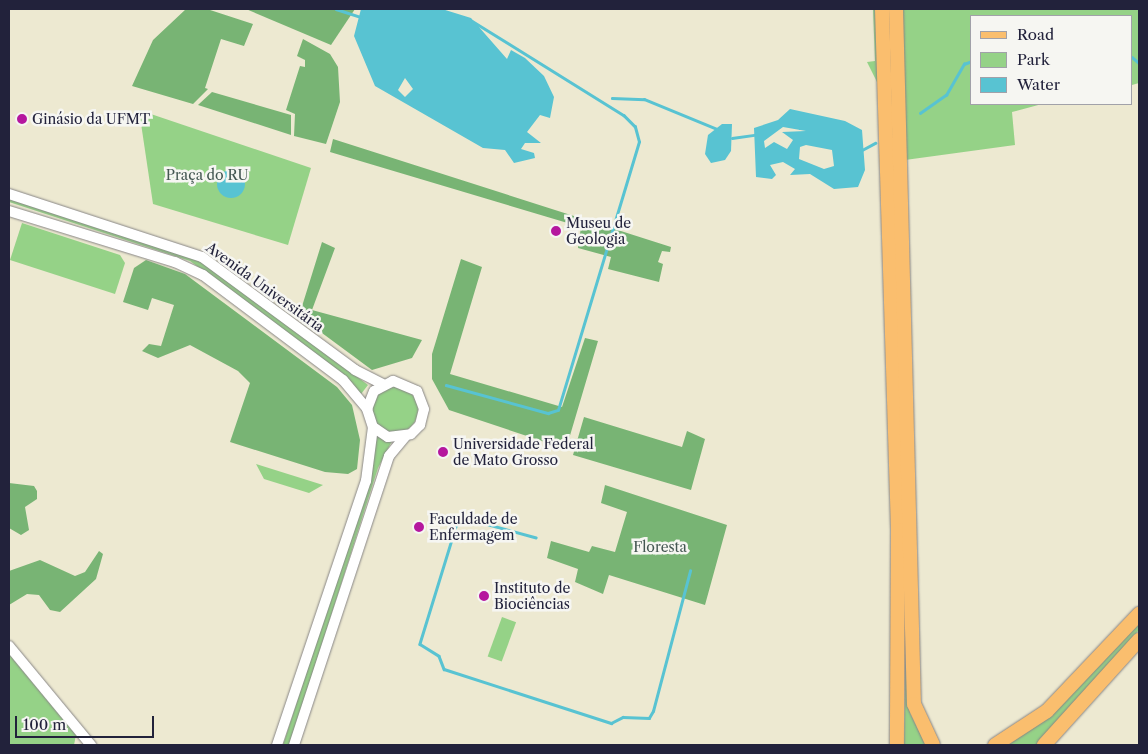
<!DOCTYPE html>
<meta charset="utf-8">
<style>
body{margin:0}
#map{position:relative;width:1148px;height:754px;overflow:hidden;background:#ede9d1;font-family:"Libre Caslon Text",serif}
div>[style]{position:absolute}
.green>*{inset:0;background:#95d287;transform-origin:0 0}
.round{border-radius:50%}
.forest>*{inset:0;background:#78b474}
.water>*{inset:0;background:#58c3d2}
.stream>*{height:2.5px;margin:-1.25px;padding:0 1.25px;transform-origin:1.25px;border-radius:1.25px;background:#58c3d2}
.roads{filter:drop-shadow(0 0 1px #888686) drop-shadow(0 0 1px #888686)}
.tertiary>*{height:10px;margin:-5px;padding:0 5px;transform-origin:5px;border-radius:5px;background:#fff}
.primary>*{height:14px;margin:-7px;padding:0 7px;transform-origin:7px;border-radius:7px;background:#fabe6e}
.dots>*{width:14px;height:14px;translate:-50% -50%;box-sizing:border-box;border:2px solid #f6f6f2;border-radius:50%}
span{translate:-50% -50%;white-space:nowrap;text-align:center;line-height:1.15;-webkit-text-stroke:5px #f6f6f2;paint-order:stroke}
.poi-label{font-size:14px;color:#22223b}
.left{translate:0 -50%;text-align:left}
.park-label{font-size:14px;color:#445752}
.street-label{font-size:14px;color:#22223b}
.frame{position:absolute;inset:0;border:10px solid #22223b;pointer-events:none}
.legend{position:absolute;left:970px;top:15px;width:162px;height:90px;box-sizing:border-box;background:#f6f6f2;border:1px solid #a1a1a9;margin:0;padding:6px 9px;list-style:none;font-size:15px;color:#22223b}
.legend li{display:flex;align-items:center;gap:10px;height:25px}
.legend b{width:25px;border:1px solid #a1a1a9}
.scale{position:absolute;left:15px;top:716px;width:139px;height:22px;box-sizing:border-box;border:2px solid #22223b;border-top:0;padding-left:6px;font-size:15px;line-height:18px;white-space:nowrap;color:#22223b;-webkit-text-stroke:4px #f6f6f2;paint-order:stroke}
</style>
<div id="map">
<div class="green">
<div style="clip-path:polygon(873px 9px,877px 9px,880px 88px,867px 62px,875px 61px)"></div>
<div style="clip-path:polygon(902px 9px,1139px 9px,1139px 83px,1132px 85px,1132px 16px,972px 16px,972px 104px,1042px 104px,1012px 112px,1015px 145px,905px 160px)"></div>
<div style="clip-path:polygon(139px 110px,311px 168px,288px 245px,153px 204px)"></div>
<div style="clip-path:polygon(9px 196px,184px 251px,209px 265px,368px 385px,361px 394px,347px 377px,190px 261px,9px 202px)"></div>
<div style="clip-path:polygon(22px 223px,120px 255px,125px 263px,115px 294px,10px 260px)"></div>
<div class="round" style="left:372px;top:387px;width:46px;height:46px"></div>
<div style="clip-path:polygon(377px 436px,392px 441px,378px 468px,290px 745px,283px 745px,371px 471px)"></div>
<div style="clip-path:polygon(256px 464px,323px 485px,309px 493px,264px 479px)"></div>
<div style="left:502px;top:617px;width:15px;height:42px;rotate:20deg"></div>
<div style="clip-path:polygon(1139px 619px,1139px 630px,1038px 745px,1007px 745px,1045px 719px)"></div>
<div style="clip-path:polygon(906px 636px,910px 713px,926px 745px,904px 745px)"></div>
<div style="clip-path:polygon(9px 654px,76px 735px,74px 745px,9px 744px)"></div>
</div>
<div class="forest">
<div style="clip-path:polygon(186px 9px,207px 9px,253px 24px,244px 46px,221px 39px,205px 88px,208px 89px,193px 104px,132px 86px,153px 40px)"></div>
<div style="clip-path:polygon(246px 9px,355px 9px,331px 45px)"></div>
<div style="clip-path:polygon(303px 39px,330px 54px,338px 67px,340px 102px,326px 144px,294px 136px,295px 114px,286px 110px,300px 66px,305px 67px,305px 60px,297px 56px)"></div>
<div style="clip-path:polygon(212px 92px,291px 115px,291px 135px,198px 105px)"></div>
<div style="clip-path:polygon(333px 139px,671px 247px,670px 252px,662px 251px,658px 262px,663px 264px,659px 282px,608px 269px,611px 257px,578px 248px,581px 227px,330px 152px)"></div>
<div style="clip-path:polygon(322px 242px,335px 248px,312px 310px,422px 340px,412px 358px,372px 370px,299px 316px)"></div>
<div style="clip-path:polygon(461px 259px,482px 267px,450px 374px,562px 407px,585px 338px,598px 341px,566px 449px,449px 410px,432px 379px,432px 354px)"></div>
<div style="clip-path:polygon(146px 260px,185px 274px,337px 387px,352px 405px,360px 440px,357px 469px,348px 474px,325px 472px,230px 442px,250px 383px,238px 371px,190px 345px,158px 358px,142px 351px,149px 344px,161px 346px,174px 305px,152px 298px,148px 310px,123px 302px,134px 268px)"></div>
<div style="clip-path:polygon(584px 417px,682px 447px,687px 431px,705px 439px,691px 490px,573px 455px)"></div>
<div style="clip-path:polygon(9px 483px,34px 486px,37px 491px,37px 499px,25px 507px,29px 530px,21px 535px,9px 528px)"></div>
<div style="clip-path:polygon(605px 485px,727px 525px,705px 605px,609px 575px,603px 594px,575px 582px,578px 569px,547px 558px,551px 541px,589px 552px,592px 546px,615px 552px,627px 512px,601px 503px)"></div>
<div style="clip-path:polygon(99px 551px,103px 554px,96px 579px,60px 612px,50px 610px,39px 595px,27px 594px,9px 605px,9px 571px,40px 560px,75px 576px,85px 572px)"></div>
</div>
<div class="water">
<div style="clip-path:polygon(evenodd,361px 9px,442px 9px,471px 18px,507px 59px,511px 50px,525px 58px,544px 76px,554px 97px,550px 118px,540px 115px,527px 132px,541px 143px,525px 143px,521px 149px,534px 153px,535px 158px,514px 163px,505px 150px,483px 148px,375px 86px,354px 36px,361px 9px,405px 78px,413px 89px,405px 97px,398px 90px,405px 78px)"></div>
<div style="clip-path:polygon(evenodd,790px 109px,845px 121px,862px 130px,865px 170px,858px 187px,834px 189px,810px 174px,790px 175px,795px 169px,783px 162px,770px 165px,776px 175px,772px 179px,756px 177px,754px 128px,778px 120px,790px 109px,783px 127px,806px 131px,782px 132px,793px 140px,787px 149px,774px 142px,765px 148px,764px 141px,783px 127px,790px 109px,806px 145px,832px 150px,834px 166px,824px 169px,799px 159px,800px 147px,806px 145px)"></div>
<div style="clip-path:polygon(722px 124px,732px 124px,731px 151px,725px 160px,711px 163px,705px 154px,708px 135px)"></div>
<div class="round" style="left:217px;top:170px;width:28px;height:28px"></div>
</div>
<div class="stream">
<div style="left:336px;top:9px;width:26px;rotate:18deg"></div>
<div style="left:1132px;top:57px;width:9px;rotate:41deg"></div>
<div style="left:612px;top:98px;width:32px;rotate:2deg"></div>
<div style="left:644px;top:99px;width:79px;rotate:22.3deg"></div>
<div style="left:920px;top:113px;width:32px;rotate:-35deg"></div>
<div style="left:946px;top:95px;width:36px;rotate:-60deg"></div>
<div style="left:964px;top:64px;width:9px;rotate:-21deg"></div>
<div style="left:732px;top:138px;width:22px;rotate:-8deg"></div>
<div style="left:862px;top:150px;width:15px;rotate:-28deg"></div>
<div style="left:446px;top:385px;width:106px;rotate:15.4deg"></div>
<div style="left:548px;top:413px;width:10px;rotate:-17deg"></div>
<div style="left:558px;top:410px;width:280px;rotate:-73.2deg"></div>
<div style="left:639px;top:142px;width:16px;rotate:-105deg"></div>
<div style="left:635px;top:127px;width:16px;rotate:-135deg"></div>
<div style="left:624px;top:116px;width:178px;rotate:-148.1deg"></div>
<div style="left:536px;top:538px;width:80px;rotate:-164.7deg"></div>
<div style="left:459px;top:517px;width:133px;rotate:107.1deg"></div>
<div style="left:420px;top:644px;width:22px;rotate:32deg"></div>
<div style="left:439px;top:656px;width:14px;rotate:69deg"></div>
<div style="left:444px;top:669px;width:176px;rotate:17.9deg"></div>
<div style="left:611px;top:723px;width:13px;rotate:-27deg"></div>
<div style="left:623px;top:717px;width:26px;rotate:2deg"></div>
<div style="left:649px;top:718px;width:8px;rotate:-60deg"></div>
<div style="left:653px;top:711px;width:145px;rotate:-75.2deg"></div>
</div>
<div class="roads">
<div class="tertiary">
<div style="left:9px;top:194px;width:203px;rotate:18.1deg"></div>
<div style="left:202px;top:257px;width:190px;rotate:36.4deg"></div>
<div style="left:355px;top:370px;width:31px;rotate:27deg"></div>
<div style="left:9px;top:211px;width:174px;rotate:17.1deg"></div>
<div style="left:175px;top:262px;width:31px;rotate:25deg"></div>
<div style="left:203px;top:275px;width:175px;rotate:36.9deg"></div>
<div style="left:343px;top:380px;width:38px;rotate:50deg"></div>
<div style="left:367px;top:409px;width:19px;rotate:72deg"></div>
<div style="left:373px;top:427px;width:18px;rotate:34deg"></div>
<div style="left:388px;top:437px;width:23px;rotate:-7deg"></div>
<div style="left:411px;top:434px;width:13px;rotate:-45deg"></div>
<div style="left:420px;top:425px;width:16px;rotate:-76deg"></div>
<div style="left:424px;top:409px;width:19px;rotate:-111deg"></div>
<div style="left:417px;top:391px;width:26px;rotate:-157deg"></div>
<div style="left:393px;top:381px;width:21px;rotate:152deg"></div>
<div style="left:374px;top:391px;width:19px;rotate:111deg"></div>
<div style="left:9px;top:646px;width:129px;rotate:50.4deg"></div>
<div style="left:277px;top:745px;width:279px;rotate:-71.4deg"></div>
<div style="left:366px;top:481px;width:54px;rotate:-82.6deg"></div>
<div style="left:294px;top:745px;width:304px;rotate:-71.8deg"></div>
<div style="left:389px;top:456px;width:26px;rotate:-50deg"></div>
</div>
<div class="primary">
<div style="left:882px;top:9px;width:521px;rotate:88.24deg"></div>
<div style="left:898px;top:530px;width:215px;rotate:90.3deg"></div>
<div style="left:896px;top:9px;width:695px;rotate:88.52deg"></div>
<div style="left:914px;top:704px;width:45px;rotate:65.1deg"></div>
<div style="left:995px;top:745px;width:62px;rotate:-33.2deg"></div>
<div style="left:1047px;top:711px;width:134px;rotate:-46.5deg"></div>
<div style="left:1044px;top:745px;width:142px;rotate:-47.9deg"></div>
</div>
</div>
<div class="dots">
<div style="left:22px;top:119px;background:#b5179e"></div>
<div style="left:556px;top:231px;background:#b5179e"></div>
<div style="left:443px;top:452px;background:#b5179e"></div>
<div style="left:419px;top:527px;background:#b5179e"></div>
<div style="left:484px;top:596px;background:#b5179e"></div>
</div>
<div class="poi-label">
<span class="left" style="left:32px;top:119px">Ginásio da UFMT</span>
<span class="left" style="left:566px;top:231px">Museu de<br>Geologia</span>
<span class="left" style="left:453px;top:452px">Universidade Federal<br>de Mato Grosso</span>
<span class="left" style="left:429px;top:527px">Faculdade de<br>Enfermagem</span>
<span class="left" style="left:494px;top:596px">Instituto de<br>Biociências</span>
</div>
<div class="park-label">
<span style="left:207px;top:175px">Praça do RU</span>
<span style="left:660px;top:547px">Floresta</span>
</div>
<div class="street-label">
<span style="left:265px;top:287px;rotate:36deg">Avenida Universitária</span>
</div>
<div class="frame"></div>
<ul class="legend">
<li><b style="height:6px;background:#fabe6e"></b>Road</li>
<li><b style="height:14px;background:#95d287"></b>Park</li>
<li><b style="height:14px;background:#58c3d2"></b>Water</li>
</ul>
<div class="scale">100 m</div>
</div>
